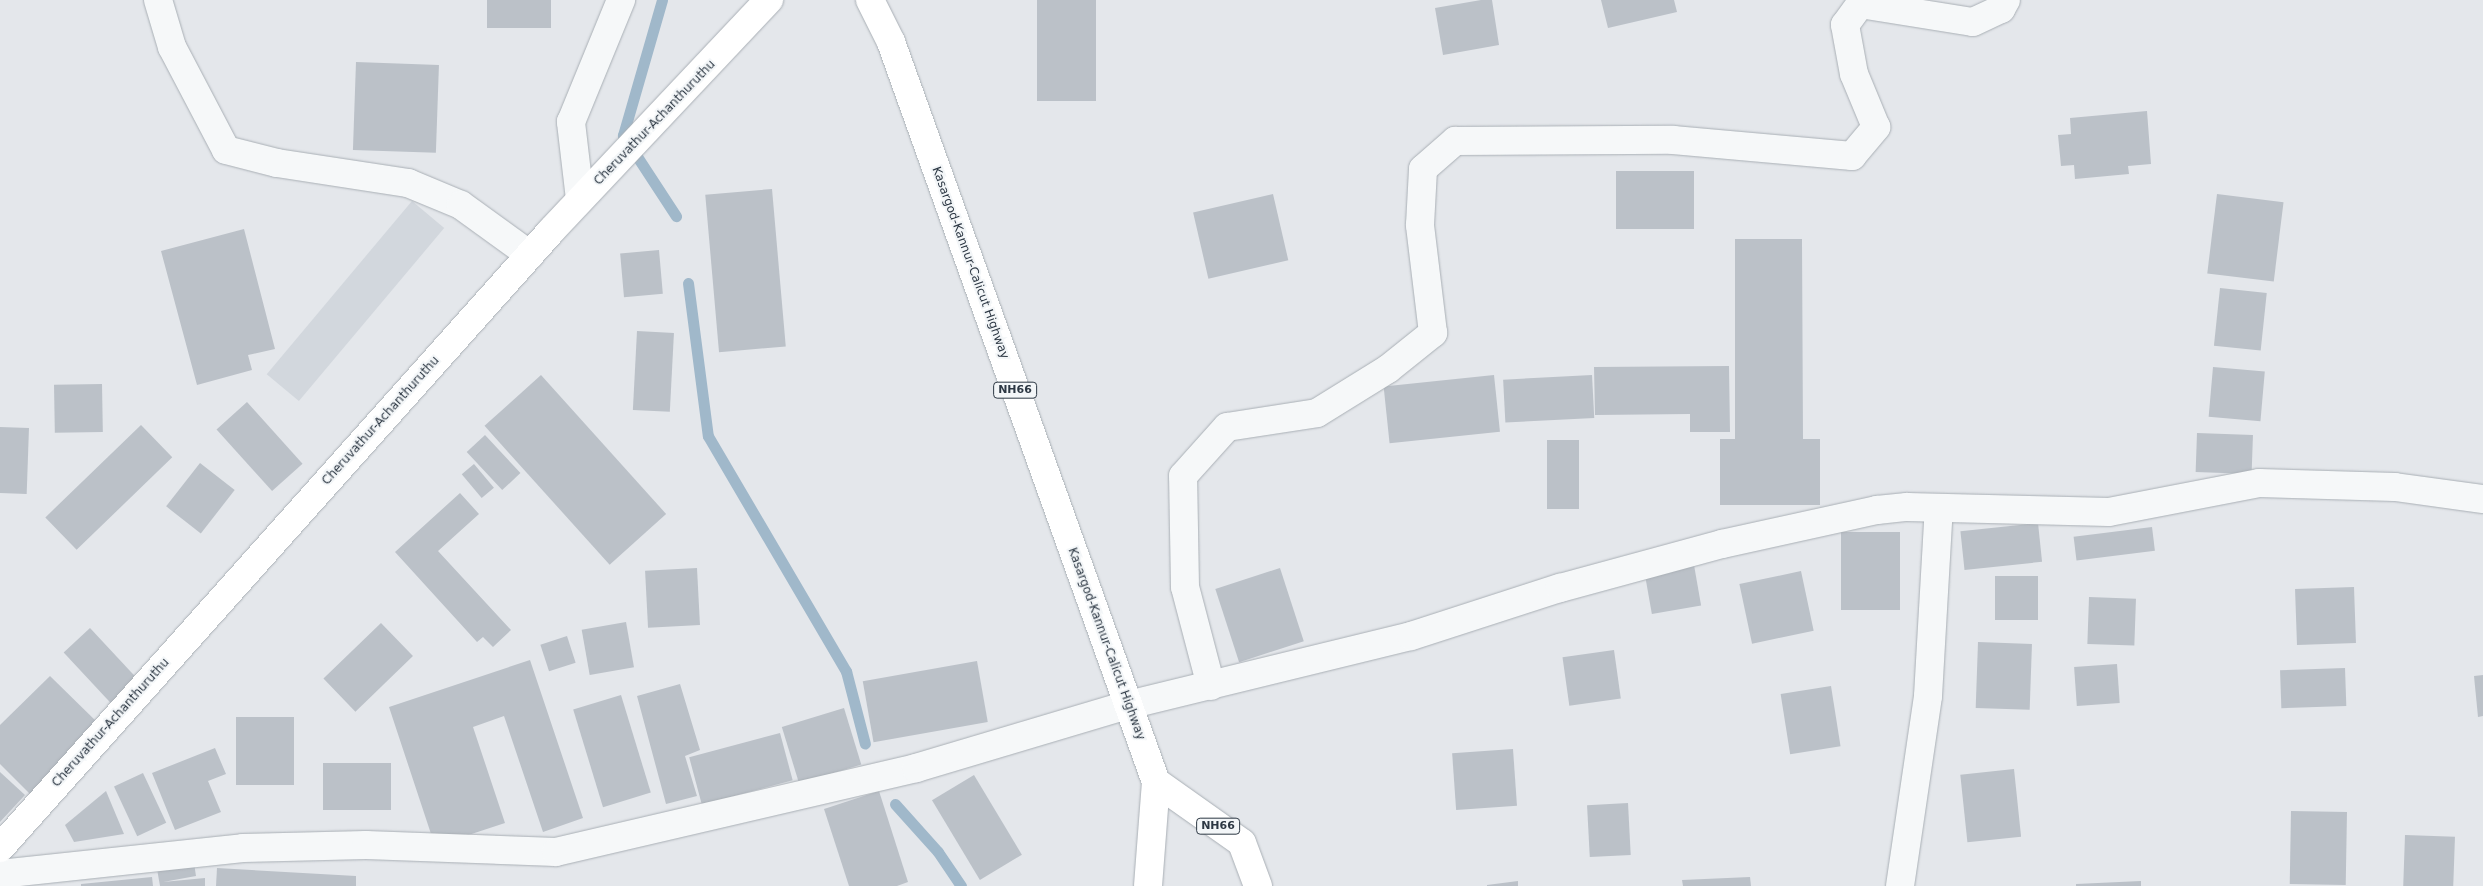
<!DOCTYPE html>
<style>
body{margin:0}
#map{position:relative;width:2483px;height:886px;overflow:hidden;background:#e4e7eb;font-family:"DejaVu Sans",sans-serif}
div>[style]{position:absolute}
.built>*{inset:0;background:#d2d7dd;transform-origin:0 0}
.stream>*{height:11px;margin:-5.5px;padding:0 5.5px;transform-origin:5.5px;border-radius:5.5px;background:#a0b8ca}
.building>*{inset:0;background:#bbc1c8;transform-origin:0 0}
.roads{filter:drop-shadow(0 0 1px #a9afb5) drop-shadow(0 0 1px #a9afb5)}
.minor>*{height:28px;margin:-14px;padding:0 14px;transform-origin:14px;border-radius:14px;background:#f6f8f9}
.secondary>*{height:28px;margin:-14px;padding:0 14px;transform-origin:14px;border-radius:14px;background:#fff}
.trunk>*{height:28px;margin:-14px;padding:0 14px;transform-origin:14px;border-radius:14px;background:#fff}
span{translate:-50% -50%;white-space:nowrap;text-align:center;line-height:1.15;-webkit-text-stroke:4px #f3f6f8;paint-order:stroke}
.shield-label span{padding:1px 4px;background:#f3f6f8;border:1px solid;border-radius:4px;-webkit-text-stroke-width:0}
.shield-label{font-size:11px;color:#2c3743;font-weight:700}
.street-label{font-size:12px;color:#2c3743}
</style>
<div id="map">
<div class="built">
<div style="left:412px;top:201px;width:42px;height:226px;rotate:40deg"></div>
</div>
<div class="stream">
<div style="left:662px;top:0;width:141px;rotate:106.1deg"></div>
<div style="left:623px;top:135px;width:97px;rotate:56.8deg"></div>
<div style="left:688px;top:283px;width:154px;rotate:82.6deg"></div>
<div style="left:708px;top:436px;width:273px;rotate:59.6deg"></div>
<div style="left:846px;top:671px;width:75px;rotate:75.4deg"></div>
<div style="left:895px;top:804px;width:64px;rotate:48.1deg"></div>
<div style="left:938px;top:852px;width:41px;rotate:55.9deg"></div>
</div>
<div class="building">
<div style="left:487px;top:0;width:64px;height:28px"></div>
<div style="left:1037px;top:0;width:59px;height:101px"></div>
<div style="clip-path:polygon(1481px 0,1492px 0,1499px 45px,1443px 55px,1435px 8px)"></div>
<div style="clip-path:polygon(1601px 0,1674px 0,1677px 12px,1608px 28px)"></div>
<div style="left:356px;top:62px;width:83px;height:88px;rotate:2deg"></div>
<div style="clip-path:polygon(2147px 111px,2151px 164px,2128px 166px,2129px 174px,2075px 179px,2074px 165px,2061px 166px,2058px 135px,2071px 134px,2070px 118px)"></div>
<div style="left:1616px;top:171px;width:78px;height:58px"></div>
<div style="left:772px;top:189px;width:158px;height:67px;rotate:85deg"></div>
<div style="left:1273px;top:194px;width:68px;height:82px;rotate:77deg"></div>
<div style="left:2217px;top:194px;width:67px;height:80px;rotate:7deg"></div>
<div style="clip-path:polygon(244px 229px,275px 349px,248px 355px,252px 370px,197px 385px,161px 251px)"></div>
<div style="clip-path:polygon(1735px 239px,1802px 239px,1803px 439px,1820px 439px,1820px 505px,1720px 505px,1720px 439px,1735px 439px)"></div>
<div style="left:659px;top:250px;width:44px;height:39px;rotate:85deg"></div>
<div style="left:2220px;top:288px;width:47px;height:58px;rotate:6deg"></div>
<div style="left:637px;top:331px;width:37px;height:79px;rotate:3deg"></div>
<div style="clip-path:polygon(1729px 366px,1730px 432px,1690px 432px,1690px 414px,1595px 415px,1594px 367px)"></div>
<div style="left:2213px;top:367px;width:52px;height:50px;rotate:5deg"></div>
<div style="left:541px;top:375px;width:187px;height:76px;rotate:48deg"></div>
<div style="left:1494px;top:375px;width:57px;height:111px;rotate:84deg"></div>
<div style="left:1592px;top:375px;width:43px;height:89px;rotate:87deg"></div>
<div style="left:102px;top:384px;width:48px;height:48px;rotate:89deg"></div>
<div style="left:247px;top:402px;width:83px;height:41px;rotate:48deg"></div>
<div style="left:141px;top:425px;width:45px;height:133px;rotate:46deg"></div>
<div style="left:0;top:427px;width:29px;height:66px;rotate:2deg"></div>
<div style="left:2197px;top:433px;width:56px;height:39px;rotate:2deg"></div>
<div style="left:485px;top:435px;width:52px;height:25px;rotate:47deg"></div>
<div style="left:1547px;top:440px;width:32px;height:69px"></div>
<div style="left:200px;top:463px;width:44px;height:55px;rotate:38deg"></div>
<div style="left:474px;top:464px;width:31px;height:16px;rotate:50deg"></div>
<div style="clip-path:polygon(460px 493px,479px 514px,438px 551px,511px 630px,493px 647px,483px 637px,477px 642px,395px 552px)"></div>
<div style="left:2038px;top:523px;width:39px;height:78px;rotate:84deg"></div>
<div style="left:2152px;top:527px;width:24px;height:79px;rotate:83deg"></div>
<div style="left:1900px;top:532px;width:78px;height:59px;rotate:90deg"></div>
<div style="left:1694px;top:565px;width:41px;height:50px;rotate:80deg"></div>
<div style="left:697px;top:568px;width:57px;height:52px;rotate:87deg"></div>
<div style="left:1280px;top:568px;width:77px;height:68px;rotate:72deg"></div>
<div style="left:1801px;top:571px;width:61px;height:63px;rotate:78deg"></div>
<div style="left:1995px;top:576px;width:43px;height:44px"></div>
<div style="left:2354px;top:587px;width:56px;height:59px;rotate:88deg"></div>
<div style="left:2089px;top:597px;width:47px;height:47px;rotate:2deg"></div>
<div style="left:626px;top:622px;width:46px;height:45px;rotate:80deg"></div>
<div style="left:381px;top:623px;width:46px;height:80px;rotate:46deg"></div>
<div style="left:90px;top:628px;width:69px;height:36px;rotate:47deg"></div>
<div style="left:567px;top:636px;width:28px;height:28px;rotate:72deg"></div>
<div style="left:1978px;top:642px;width:54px;height:66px;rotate:2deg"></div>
<div style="left:1614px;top:650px;width:49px;height:52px;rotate:82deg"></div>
<div style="clip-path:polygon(530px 660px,583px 818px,543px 832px,504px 716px,473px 727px,505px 823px,435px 846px,389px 707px)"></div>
<div style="left:977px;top:661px;width:62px;height:116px;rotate:80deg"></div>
<div style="left:2117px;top:664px;width:39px;height:43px;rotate:86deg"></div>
<div style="left:2345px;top:668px;width:38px;height:65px;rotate:88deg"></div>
<div style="clip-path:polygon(2483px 675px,2483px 716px,2478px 717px,2474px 676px)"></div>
<div style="clip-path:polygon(50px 676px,100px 725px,30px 794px,0 764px,0 725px)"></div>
<div style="clip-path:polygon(680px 684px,700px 750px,685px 756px,697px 796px,666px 804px,637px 696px)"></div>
<div style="left:1831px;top:686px;width:61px;height:51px;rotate:81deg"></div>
<div style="left:621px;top:695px;width:102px;height:50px;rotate:73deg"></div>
<div style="left:844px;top:708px;width:59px;height:65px;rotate:73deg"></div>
<div style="left:236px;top:717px;width:58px;height:68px"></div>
<div style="left:780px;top:733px;width:49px;height:94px;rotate:75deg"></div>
<div style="clip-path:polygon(215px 748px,226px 774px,208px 781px,221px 812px,175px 830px,152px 773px)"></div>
<div style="left:1513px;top:749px;width:57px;height:61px;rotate:86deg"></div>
<div style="left:391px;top:763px;width:47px;height:68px;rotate:90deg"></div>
<div style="left:2014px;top:769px;width:68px;height:54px;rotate:84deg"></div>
<div style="clip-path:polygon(0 772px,25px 795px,0 822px)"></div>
<div style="left:143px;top:773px;width:55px;height:32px;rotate:65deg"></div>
<div style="left:974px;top:775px;width:93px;height:49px;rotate:59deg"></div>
<div style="clip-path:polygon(106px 791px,124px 834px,74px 842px,65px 825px)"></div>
<div style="clip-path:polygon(879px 791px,908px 882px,897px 886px,849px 886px,824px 809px)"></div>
<div style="left:1628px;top:803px;width:52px;height:41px;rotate:87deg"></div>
<div style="left:2291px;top:811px;width:56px;height:73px;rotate:1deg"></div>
<div style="left:2405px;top:835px;width:50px;height:51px;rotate:2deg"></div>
<div style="clip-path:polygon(194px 863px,196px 876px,163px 882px,205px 878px,205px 886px,160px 886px,157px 869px)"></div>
<div style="clip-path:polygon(217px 868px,356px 876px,356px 886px,216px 886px)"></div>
<div style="clip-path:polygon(152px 877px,153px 886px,81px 886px,81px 884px)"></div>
<div style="clip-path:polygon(1750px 877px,1751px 886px,1683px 886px,1682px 880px)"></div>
<div style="clip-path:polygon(1518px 881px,1518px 886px,1487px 886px,1487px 885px)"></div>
<div style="clip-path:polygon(2141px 881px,2141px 886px,2076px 886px,2076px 884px)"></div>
</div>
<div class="roads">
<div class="minor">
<div style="left:158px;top:0;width:49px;rotate:73.4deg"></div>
<div style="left:172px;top:47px;width:116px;rotate:62.3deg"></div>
<div style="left:226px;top:150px;width:53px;rotate:14.3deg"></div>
<div style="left:277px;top:163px;width:133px;rotate:8.7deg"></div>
<div style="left:408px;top:183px;width:57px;rotate:22.5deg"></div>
<div style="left:461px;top:205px;width:85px;rotate:35.9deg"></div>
<div style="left:580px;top:199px;width:78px;rotate:-96.7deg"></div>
<div style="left:571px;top:122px;width:132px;rotate:-67.7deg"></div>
<div style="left:1211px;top:686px;width:102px;rotate:-104.7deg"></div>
<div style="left:1185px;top:587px;width:111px;rotate:-91deg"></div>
<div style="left:1183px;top:476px;width:66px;rotate:-48.1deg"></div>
<div style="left:1227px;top:427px;width:91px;rotate:-8.8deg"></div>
<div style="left:1317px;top:413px;width:84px;rotate:-31.8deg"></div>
<div style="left:1388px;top:369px;width:58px;rotate:-38.7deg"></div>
<div style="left:1433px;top:333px;width:109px;rotate:-96.9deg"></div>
<div style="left:1420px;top:225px;width:56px;rotate:-86.9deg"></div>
<div style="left:1423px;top:169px;width:43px;rotate:-41.2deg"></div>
<div style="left:1455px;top:141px;width:218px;rotate:-0.3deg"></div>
<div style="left:1673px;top:140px;width:180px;rotate:5.1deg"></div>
<div style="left:1852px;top:156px;width:38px;rotate:-50deg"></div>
<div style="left:1876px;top:127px;width:57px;rotate:-112.5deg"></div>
<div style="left:1854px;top:74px;width:50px;rotate:-100.4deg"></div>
<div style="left:1845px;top:25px;width:26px;rotate:-54deg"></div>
<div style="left:1860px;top:4px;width:114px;rotate:9.1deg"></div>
<div style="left:1973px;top:22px;width:31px;rotate:-25deg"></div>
<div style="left:2001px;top:9px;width:10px;rotate:-61deg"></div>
<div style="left:0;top:874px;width:244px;rotate:-6.1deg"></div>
<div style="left:243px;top:848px;width:123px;rotate:-1.4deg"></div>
<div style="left:366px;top:845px;width:190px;rotate:2.1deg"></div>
<div style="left:556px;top:852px;width:370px;rotate:-13.1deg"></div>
<div style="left:916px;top:768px;width:221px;rotate:-16.6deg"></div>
<div style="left:1128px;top:705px;width:291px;rotate:-13.7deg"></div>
<div style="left:1411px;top:636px;width:157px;rotate:-17.9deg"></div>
<div style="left:1560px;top:588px;width:168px;rotate:-15.2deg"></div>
<div style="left:1722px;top:544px;width:159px;rotate:-12.4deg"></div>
<div style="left:1877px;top:510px;width:30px;rotate:-6deg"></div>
<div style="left:1907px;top:507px;width:202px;rotate:1.4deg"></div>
<div style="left:2109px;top:512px;width:153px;rotate:-10.9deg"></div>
<div style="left:2259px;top:483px;width:136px;rotate:1.7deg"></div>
<div style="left:2395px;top:487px;width:89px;rotate:7.8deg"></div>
<div style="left:1900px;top:886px;width:192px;rotate:-81.6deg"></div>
<div style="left:1928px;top:696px;width:188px;rotate:-86.7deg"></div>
</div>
<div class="secondary">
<div style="left:0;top:848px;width:827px;rotate:-48.23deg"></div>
<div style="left:551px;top:231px;width:318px;rotate:-46.7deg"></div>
</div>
<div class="trunk">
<div style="left:870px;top:0;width:47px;rotate:63.4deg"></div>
<div style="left:891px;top:42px;width:786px;rotate:70.3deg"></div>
<div style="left:1156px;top:782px;width:104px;rotate:94.4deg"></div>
<div style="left:1156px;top:782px;width:105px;rotate:35.3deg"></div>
<div style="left:1242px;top:843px;width:46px;rotate:69.6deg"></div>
</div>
</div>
<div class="shield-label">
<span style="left:1015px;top:390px">NH66</span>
<span style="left:1218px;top:826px">NH66</span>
</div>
<div class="street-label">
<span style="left:655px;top:123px;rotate:-46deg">Cheruvathur-Achanthuruthu</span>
<span style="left:970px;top:263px;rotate:70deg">Kasargod-Kannur-Calicut Highway</span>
<span style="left:381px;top:421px;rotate:-48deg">Cheruvathur-Achanthuruthu</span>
<span style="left:1106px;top:644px;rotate:70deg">Kasargod-Kannur-Calicut Highway</span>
<span style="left:111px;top:723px;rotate:-48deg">Cheruvathur-Achanthuruthu</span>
</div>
</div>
